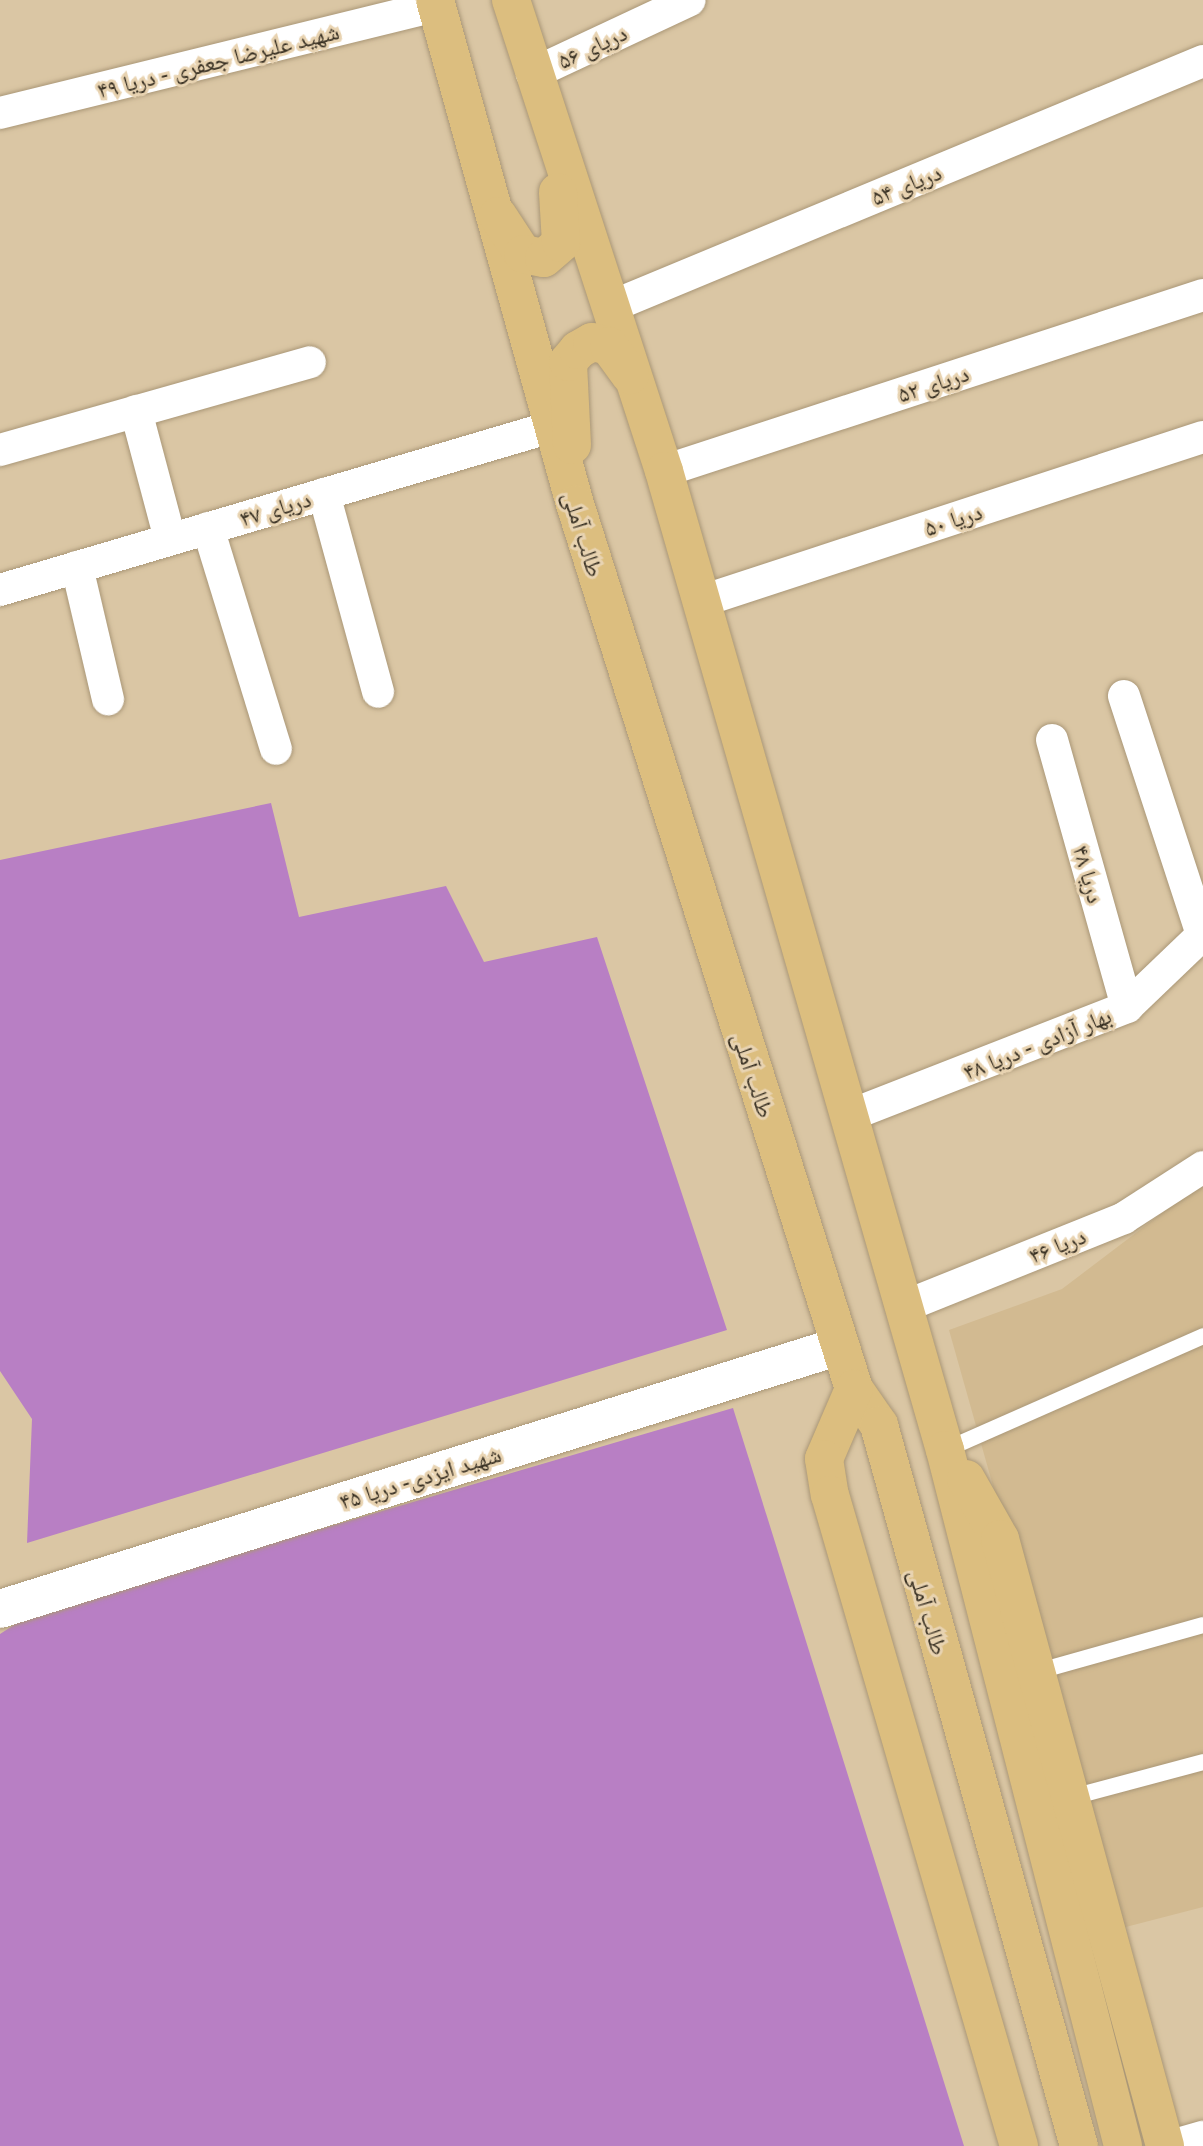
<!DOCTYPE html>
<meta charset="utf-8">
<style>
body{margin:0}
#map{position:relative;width:1203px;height:2146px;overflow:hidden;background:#dac6a4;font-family:"Noto Sans","Noto Naskh Arabic",sans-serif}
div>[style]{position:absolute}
.built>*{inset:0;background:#d2ba91}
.green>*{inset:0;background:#b87fc4}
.roads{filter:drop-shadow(0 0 2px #aa9777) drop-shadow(0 0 2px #aa9777)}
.service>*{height:16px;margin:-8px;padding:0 8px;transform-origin:8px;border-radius:8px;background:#fff}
.minor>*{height:32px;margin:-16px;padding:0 16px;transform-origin:16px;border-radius:16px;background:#fff}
.tertiary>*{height:38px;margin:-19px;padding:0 19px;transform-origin:19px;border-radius:19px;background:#fff}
.primary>*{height:38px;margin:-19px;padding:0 19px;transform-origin:19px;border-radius:19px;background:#dcbe7f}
span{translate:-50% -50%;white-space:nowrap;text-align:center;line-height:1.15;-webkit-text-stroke:6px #e8d3b1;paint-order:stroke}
.street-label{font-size:23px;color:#372f22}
</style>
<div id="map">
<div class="built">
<div style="clip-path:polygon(1203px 1182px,1203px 1907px,1118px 1929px,949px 1330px,1062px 1289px)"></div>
</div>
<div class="green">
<div style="clip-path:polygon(271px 803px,299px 917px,446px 886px,484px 962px,597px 937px,727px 1330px,27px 1543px,32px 1419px,0 1371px,0 860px)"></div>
<div style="clip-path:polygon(733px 1408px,964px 2146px,0 2146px,0 1634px,31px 1614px)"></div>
</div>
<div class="roads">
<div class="service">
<div style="left:945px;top:1450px;width:282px;rotate:-23.8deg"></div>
<div style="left:1036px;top:1672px;width:173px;rotate:-15.7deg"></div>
<div style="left:1069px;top:1798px;width:139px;rotate:-15deg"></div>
</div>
<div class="minor">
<div style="left:532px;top:74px;width:174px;rotate:-25.1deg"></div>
<div style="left:0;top:113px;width:449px;rotate:-13.8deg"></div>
<div style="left:610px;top:307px;width:642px;rotate:-22.53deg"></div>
<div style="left:136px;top:411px;width:132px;rotate:75.1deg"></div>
<div style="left:0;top:450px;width:322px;rotate:-15.8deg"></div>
<div style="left:664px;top:471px;width:567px;rotate:-18.08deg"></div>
<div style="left:324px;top:494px;width:205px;rotate:74.7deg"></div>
<div style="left:208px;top:528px;width:231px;rotate:72.9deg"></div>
<div style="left:77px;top:567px;width:136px;rotate:76.8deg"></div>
<div style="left:0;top:590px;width:575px;rotate:-16.48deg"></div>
<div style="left:702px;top:601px;width:527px;rotate:-18.13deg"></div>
<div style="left:1124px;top:696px;width:251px;rotate:71.9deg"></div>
<div style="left:1052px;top:740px;width:277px;rotate:74.3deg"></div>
<div style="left:848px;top:1116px;width:300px;rotate:-21.3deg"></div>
<div style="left:1127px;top:1007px;width:105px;rotate:-43.8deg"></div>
<div style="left:903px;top:1307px;width:238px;rotate:-21.9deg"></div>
<div style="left:1124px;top:1218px;width:94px;rotate:-32.8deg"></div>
<div style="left:1171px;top:2146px;width:33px;rotate:-16deg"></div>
</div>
<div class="tertiary">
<div style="left:0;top:1609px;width:880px;rotate:-17.39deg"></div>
</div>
<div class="primary">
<div style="left:435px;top:0;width:523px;rotate:74.48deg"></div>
<div style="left:575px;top:504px;width:928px;rotate:72.5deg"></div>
<div style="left:854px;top:1389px;width:44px;rotate:55.2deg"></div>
<div style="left:879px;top:1425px;width:748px;rotate:74.5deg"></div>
<div style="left:511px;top:0;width:495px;rotate:72deg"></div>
<div style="left:664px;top:471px;width:1019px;rotate:73.99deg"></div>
<div style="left:945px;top:1450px;width:718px;rotate:75.65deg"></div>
<div style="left:498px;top:216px;width:45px;rotate:56.7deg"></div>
<div style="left:523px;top:254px;width:21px;rotate:11deg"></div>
<div style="left:544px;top:258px;width:23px;rotate:-41deg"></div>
<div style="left:561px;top:243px;width:51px;rotate:-93.4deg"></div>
<div style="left:572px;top:445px;width:83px;rotate:-92.8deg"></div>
<div style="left:568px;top:362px;width:16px;rotate:-50deg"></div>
<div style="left:578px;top:350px;width:16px;rotate:-30deg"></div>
<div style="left:592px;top:342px;width:17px;rotate:13deg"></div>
<div style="left:609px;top:346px;width:36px;rotate:54deg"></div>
<div style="left:854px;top:1389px;width:76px;rotate:113.2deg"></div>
<div style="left:824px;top:1459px;width:36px;rotate:81deg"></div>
<div style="left:830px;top:1495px;width:678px;rotate:73.81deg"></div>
<div style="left:966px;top:1479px;width:69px;rotate:60.5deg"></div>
<div style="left:1000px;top:1539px;width:629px;rotate:74.79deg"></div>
</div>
</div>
<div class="street-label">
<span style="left:592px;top:46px;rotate:-25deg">دریای ۵۶</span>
<span style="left:218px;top:60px;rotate:-14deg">شهید علیرضا جعفری - دریا ۴۹</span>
<span style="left:906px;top:184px;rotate:-22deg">دریای ۵۴</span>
<span style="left:933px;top:383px;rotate:-18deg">دریای ۵۲</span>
<span style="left:275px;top:508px;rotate:-17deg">دریای ۴۷</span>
<span style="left:953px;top:519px;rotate:-18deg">دریا ۵۰</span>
<span style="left:584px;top:534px;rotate:73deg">طالب آملی</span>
<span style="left:1089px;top:874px;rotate:74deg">دریا ۴۸</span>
<span style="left:1037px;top:1043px;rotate:-22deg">بهار آزادی - دریا ۴۸</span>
<span style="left:754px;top:1075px;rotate:72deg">طالب آملی</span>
<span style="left:1057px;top:1245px;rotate:-22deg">دریا ۴۶</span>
<span style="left:420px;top:1477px;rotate:-17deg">شهید ایزدی- دریا ۴۵</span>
<span style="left:929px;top:1612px;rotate:74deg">طالب آملی</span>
</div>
</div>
